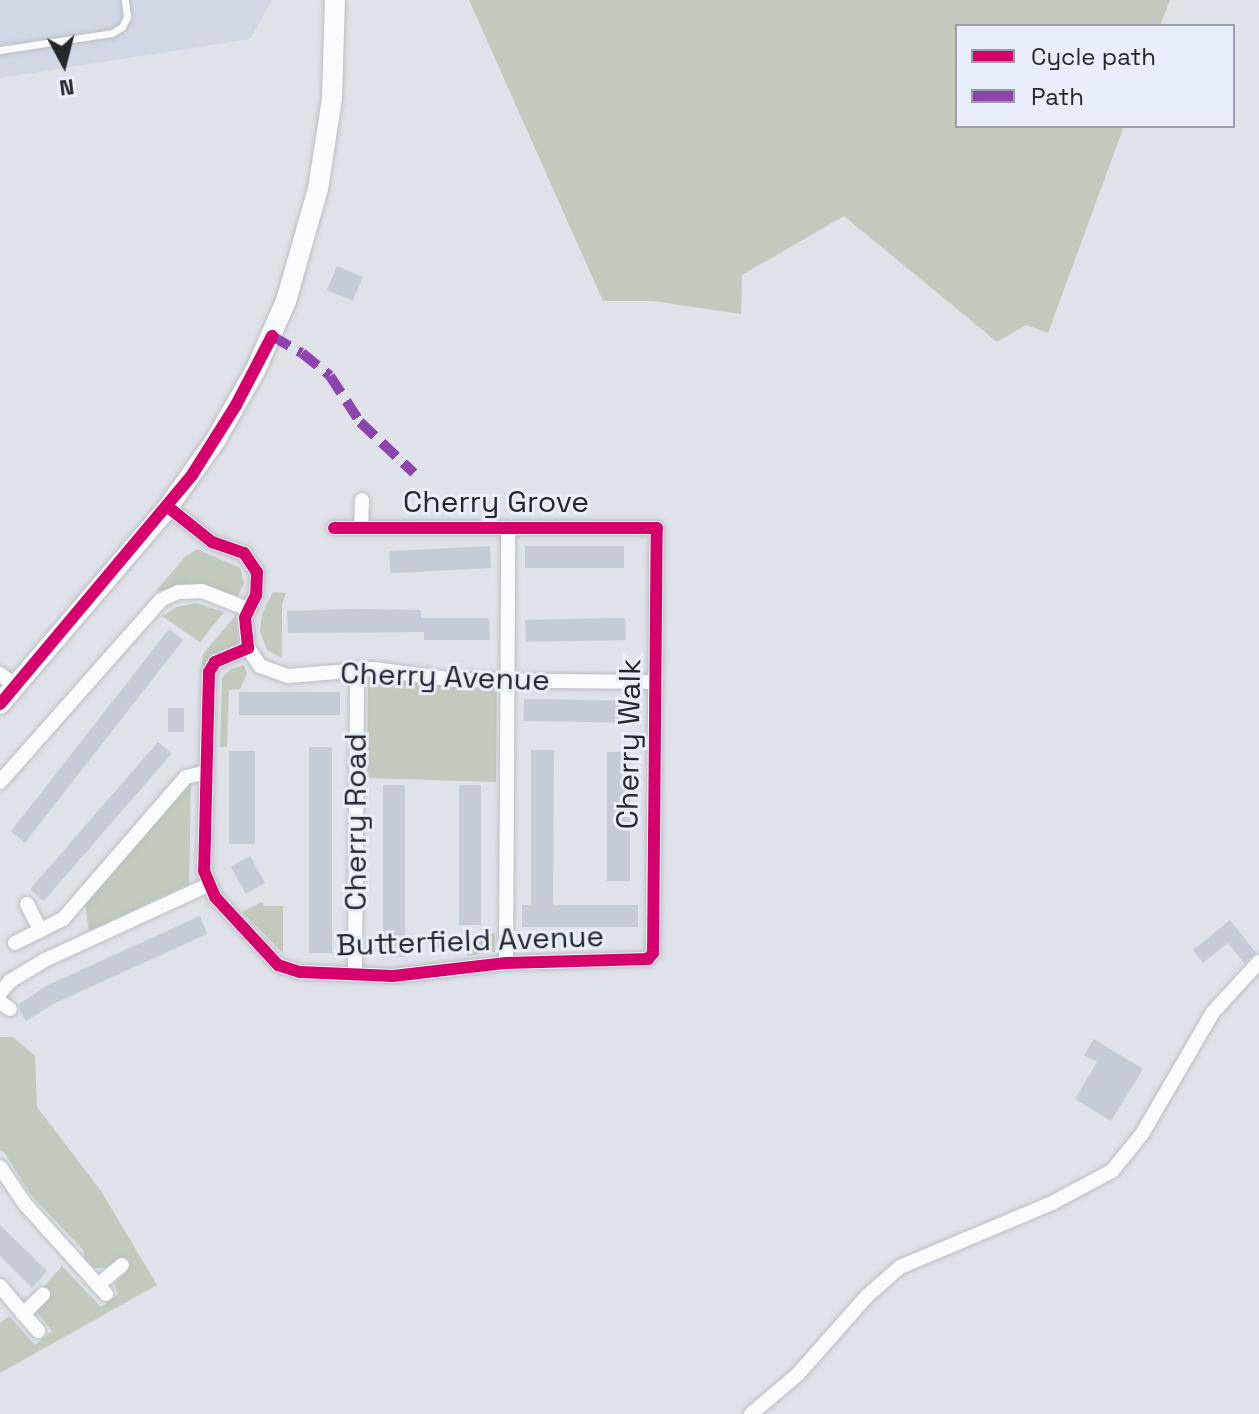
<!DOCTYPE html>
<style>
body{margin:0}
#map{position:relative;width:1259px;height:1414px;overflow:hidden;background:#dfe2e9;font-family:"Space Grotesk",sans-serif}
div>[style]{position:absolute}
.built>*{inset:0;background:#d1d7e4}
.green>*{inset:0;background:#c1cabd}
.building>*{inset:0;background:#c6cbd8;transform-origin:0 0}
.roads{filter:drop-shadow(0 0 2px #bbbec3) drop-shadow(0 0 2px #bbbec3)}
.lane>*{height:7px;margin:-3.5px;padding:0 3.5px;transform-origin:3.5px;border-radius:3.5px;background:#fafbfc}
.street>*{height:14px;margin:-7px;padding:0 7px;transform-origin:7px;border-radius:7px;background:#fafbfc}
.secondary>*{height:20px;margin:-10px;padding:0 10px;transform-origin:10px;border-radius:10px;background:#fafbfc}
.quiet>*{height:10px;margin-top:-5px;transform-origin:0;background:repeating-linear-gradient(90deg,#8e44ad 0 20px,transparent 0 30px)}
.cycleway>*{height:12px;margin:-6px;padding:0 6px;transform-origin:6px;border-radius:6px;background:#d6006c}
span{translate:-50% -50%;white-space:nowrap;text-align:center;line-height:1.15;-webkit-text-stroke:6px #e8eefb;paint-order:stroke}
.street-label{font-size:30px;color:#25272b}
.legend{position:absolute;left:955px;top:24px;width:280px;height:104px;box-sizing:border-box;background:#e8eefb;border:2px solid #9a9ea8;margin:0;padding:10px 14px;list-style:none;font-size:24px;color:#25272b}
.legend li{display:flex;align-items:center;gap:16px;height:40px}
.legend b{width:40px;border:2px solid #9a9ea8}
.north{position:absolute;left:24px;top:24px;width:80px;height:80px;-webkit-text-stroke:6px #e8eefb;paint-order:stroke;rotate:173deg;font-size:22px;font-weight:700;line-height:32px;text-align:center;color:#25272b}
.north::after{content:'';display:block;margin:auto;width:28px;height:36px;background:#25272b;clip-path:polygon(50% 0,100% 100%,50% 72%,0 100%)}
</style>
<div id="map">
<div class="built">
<div style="clip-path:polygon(0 0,272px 0,250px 39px,0 78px)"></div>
</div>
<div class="green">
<div style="clip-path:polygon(469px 0,1170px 0,1160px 26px,957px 26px,957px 126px,1124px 126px,1048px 333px,1026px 325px,997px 342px,844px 216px,742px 275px,741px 314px,653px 301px,603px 301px)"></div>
<div style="clip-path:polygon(197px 549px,240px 568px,244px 583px,238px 596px,191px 583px,155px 592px,185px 557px)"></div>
<div style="clip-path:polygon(273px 592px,286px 593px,282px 604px,282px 658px,267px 650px,260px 631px,262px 614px)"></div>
<div style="clip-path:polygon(196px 603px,224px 612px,200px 642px,162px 616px,177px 607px)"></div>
<div style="clip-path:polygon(236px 615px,238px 643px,214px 655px,201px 672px,203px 654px)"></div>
<div style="clip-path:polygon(244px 665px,247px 673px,240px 689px,229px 690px,227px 747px,220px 747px,222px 678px,231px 669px)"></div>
<div style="clip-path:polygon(368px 676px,438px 685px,497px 688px,496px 782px,367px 778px)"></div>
<div style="clip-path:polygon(191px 782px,189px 884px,89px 931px,85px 905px)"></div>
<div style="clip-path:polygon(262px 902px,264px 906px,283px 906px,283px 953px,242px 912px)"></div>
<div style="clip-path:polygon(495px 933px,495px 952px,467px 956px,467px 945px,431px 950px,432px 940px)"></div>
<div style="clip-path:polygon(0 1037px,13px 1037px,35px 1056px,37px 1107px,101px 1191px,157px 1285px,0 1373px,0 1323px,9px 1316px,35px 1345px,52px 1331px,36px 1311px,41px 1290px,62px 1266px,101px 1307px,118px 1294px,114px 1284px,128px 1270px,120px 1259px,106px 1268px,94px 1268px,84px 1257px,84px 1251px,31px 1195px,4px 1152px,0 1151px)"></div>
</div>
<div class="building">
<div style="left:337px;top:266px;width:28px;height:26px;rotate:23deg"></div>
<div style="left:490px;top:546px;width:22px;height:101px;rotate:87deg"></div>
<div style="left:525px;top:546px;width:99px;height:22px"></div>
<div style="clip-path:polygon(354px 609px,421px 610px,421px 618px,489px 618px,490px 640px,424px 640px,424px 632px,288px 633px,287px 611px)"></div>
<div style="clip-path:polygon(610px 618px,625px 618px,626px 640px,526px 642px,525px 620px)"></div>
<div style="left:169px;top:629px;width:18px;height:257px;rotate:38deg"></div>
<div style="left:340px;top:692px;width:23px;height:101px;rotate:90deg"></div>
<div style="left:524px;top:699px;width:114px;height:22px;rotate:1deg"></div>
<div style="left:168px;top:708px;width:16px;height:24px"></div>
<div style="left:158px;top:742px;width:18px;height:195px;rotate:41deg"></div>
<div style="left:309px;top:747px;width:23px;height:206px"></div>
<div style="clip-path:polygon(531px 750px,554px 750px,553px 905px,638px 905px,638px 927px,522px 927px,522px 905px,531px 905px)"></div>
<div style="left:229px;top:751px;width:26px;height:93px"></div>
<div style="left:607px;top:752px;width:23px;height:129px"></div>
<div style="left:383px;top:785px;width:22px;height:172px"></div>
<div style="left:459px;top:785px;width:22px;height:140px"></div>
<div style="left:250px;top:856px;width:31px;height:22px;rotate:61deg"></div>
<div style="clip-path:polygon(200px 916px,207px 934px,53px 1004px,26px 1021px,20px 1011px,19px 1004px,48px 985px)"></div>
<div style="clip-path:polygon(1230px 920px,1256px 953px,1244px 963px,1228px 943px,1203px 963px,1193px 950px)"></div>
<div style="clip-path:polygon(1094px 1039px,1143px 1069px,1111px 1121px,1075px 1099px,1097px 1062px,1084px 1055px)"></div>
<div style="clip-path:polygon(0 1225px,47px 1271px,32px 1288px,0 1256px)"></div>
</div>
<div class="roads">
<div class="lane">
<div style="left:0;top:50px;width:113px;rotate:-8.6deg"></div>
<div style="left:112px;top:33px;width:12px;rotate:-31deg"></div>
<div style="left:122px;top:27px;width:11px;rotate:-63deg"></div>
<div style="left:127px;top:17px;width:17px;rotate:-97deg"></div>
</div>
<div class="street">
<div style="left:168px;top:507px;width:56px;rotate:38.5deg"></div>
<div style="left:212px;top:542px;width:34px;rotate:19deg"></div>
<div style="left:244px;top:553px;width:23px;rotate:56deg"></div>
<div style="left:257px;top:572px;width:23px;rotate:92deg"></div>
<div style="left:256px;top:595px;width:25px;rotate:116deg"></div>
<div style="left:245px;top:618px;width:30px;rotate:84deg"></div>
<div style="left:248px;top:648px;width:36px;rotate:157deg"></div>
<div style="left:215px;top:662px;width:12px;rotate:121deg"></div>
<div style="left:209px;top:672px;width:199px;rotate:91.4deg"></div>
<div style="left:204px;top:871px;width:28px;rotate:67deg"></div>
<div style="left:215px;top:897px;width:93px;rotate:47.2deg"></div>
<div style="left:278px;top:965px;width:23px;rotate:18deg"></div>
<div style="left:300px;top:972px;width:93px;rotate:2.5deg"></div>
<div style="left:393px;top:976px;width:114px;rotate:-6.6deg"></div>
<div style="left:506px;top:963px;width:142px;rotate:-1.6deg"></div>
<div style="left:648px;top:959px;width:8px;rotate:-50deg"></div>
<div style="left:653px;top:953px;width:425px;rotate:-89.5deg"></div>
<div style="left:657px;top:528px;width:323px;rotate:180deg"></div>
<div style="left:361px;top:528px;width:28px;rotate:-88deg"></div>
<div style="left:248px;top:648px;width:22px;rotate:56deg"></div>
<div style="left:260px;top:666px;width:30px;rotate:20deg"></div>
<div style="left:288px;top:676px;width:86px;rotate:-4.7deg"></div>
<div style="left:374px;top:669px;width:82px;rotate:7.7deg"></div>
<div style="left:455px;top:680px;width:201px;rotate:0.6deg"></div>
<div style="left:0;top:674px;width:20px;rotate:37deg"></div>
<div style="left:0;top:782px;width:243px;rotate:-48.5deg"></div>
<div style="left:161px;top:600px;width:19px;rotate:-25deg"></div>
<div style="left:178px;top:592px;width:24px;rotate:-2deg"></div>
<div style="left:202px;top:591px;width:49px;rotate:21.4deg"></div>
<div style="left:27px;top:904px;width:30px;rotate:63deg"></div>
<div style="left:15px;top:943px;width:54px;rotate:-26.6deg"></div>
<div style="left:63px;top:919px;width:188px;rotate:-49.1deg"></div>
<div style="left:186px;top:777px;width:21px;rotate:-14deg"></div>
<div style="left:506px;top:963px;width:434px;rotate:-89.7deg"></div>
<div style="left:355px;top:974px;width:305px;rotate:-89.6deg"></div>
<div style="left:0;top:993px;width:16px;rotate:-50deg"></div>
<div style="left:10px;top:981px;width:41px;rotate:-31deg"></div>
<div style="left:45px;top:960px;width:179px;rotate:-24.7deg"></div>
<div style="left:0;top:1002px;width:12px;rotate:35deg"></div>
<div style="left:0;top:1167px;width:45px;rotate:56deg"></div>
<div style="left:25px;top:1204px;width:121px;rotate:48deg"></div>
<div style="left:98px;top:1285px;width:31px;rotate:-40deg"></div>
<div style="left:0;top:1286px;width:59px;rotate:49.8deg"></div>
<div style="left:23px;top:1314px;width:28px;rotate:-44deg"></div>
<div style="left:751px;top:1414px;width:62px;rotate:-40.4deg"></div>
<div style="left:798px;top:1374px;width:104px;rotate:-48.5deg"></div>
<div style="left:867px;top:1296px;width:44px;rotate:-41.3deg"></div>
<div style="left:900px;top:1267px;width:165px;rotate:-22.8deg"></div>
<div style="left:1052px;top:1203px;width:68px;rotate:-28.1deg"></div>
<div style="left:1112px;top:1171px;width:48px;rotate:-51deg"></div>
<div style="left:1142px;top:1134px;width:141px;rotate:-59.8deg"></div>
<div style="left:1213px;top:1012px;width:68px;rotate:-47.4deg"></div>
</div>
<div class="secondary">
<div style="left:0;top:704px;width:259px;rotate:-49.5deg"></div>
<div style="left:168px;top:507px;width:81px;rotate:-54.5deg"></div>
<div style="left:215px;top:441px;width:81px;rotate:-60.3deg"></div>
<div style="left:255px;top:371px;width:77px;rotate:-66.1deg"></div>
<div style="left:286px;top:301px;width:116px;rotate:-74.1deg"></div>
<div style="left:318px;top:189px;width:91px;rotate:-81.2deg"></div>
<div style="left:332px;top:99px;width:99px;rotate:-88.3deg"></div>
</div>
</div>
<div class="quiet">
<div style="left:272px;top:336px;width:34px;rotate:30deg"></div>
<div style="left:302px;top:353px;width:36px;rotate:39deg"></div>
<div style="left:330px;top:376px;width:55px;rotate:56.9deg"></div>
<div style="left:360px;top:422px;width:74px;rotate:43.4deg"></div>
</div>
<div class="cycleway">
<div style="left:168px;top:507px;width:56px;rotate:38.5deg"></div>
<div style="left:212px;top:542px;width:34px;rotate:19deg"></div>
<div style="left:244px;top:553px;width:23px;rotate:56deg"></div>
<div style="left:257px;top:572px;width:23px;rotate:92deg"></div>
<div style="left:256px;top:595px;width:25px;rotate:116deg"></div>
<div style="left:245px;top:618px;width:30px;rotate:84deg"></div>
<div style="left:248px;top:648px;width:36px;rotate:157deg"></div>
<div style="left:215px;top:662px;width:12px;rotate:121deg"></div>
<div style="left:209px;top:672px;width:199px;rotate:91.4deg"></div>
<div style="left:204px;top:871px;width:28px;rotate:67deg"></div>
<div style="left:215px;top:897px;width:93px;rotate:47.2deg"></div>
<div style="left:278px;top:965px;width:23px;rotate:18deg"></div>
<div style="left:300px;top:972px;width:93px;rotate:2.5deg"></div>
<div style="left:393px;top:976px;width:114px;rotate:-6.6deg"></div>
<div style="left:506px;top:963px;width:142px;rotate:-1.6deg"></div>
<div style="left:648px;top:959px;width:8px;rotate:-50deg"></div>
<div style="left:653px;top:953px;width:425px;rotate:-89.5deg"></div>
<div style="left:657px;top:528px;width:323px;rotate:180deg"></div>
<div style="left:0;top:704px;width:299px;rotate:-50deg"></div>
<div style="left:192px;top:475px;width:83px;rotate:-57.8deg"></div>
<div style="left:236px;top:405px;width:78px;rotate:-62.4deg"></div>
</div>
<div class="street-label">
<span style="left:496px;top:502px">Cherry Grove</span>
<span style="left:445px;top:677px;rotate:2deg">Cherry Avenue</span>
<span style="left:629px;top:744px;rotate:-89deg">Cherry Walk</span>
<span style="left:356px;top:822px;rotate:-90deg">Cherry Road</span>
<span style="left:470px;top:941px;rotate:-2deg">Butterfield Avenue</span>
</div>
<ul class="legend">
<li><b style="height:10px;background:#d6006c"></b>Cycle path</li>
<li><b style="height:10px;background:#8e44ad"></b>Path</li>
</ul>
<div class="north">N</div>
</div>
